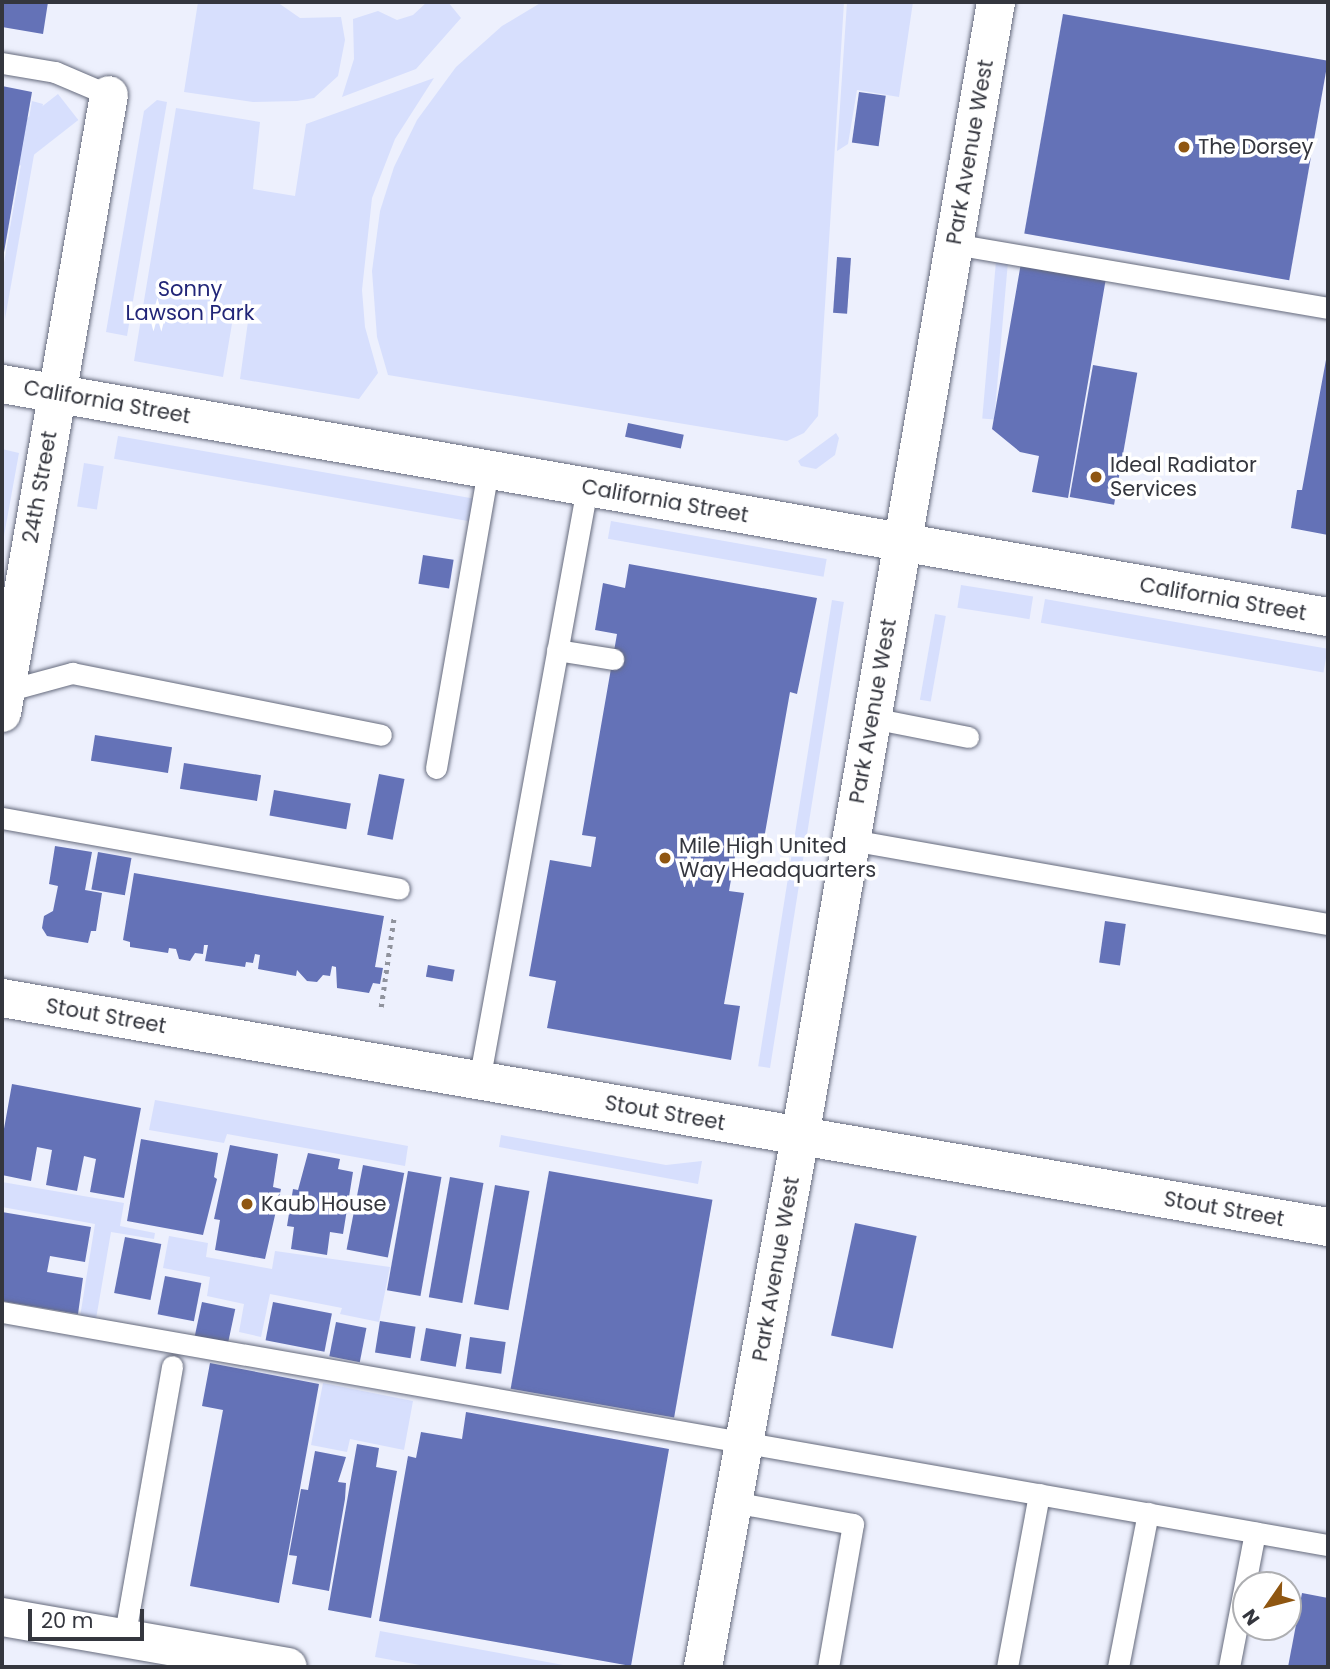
<!DOCTYPE html>
<style>
body{margin:0}
#map{position:relative;width:1330px;height:1669px;overflow:hidden;background:#edf0fd;font-family:Poppins,sans-serif}
div>[style]{position:absolute}
.green>*{inset:0;background:#d7dffd;transform-origin:0 0}
.building>*{inset:0;background:#6472b7;transform-origin:0 0}
.path>*{height:4.5px;margin-top:-2.25px;transform-origin:0;background:repeating-linear-gradient(90deg,#90939d 0 3.5px,transparent 0 8.5px)}
.roads{filter:drop-shadow(0 0 2px #656a7c) drop-shadow(0 0 2px #656a7c)}
.service>*{height:21px;margin:-10.5px;padding:0 10.5px;transform-origin:10.5px;border-radius:10.5px;background:#fff}
.minor>*{height:38px;margin:-19px;padding:0 19px;transform-origin:19px;border-radius:19px;background:#fff}
.tertiary>*{height:38px;margin:-19px;padding:0 19px;transform-origin:19px;border-radius:19px;background:#fff}
.secondary>*{height:38px;margin:-19px;padding:0 19px;transform-origin:19px;border-radius:19px;background:#fff}
.dots>*{width:19px;height:19px;translate:-50% -50%;box-sizing:border-box;border:4px solid #fff;border-radius:50%}
span{translate:-50% -50%;white-space:nowrap;text-align:center;line-height:1.15;-webkit-text-stroke:7px #fff;paint-order:stroke}
.poi-label{font-size:21px;color:#34363e}
.left{translate:0 -50%;text-align:left}
.street-label{font-size:21px;color:#34363e}
.park-label{font-size:21px;color:#222678}
.frame{position:absolute;inset:0;border:4px solid #34363e;pointer-events:none}
.north{position:absolute;left:1232px;top:1571px;width:70px;height:70px;box-sizing:border-box;background:#fff;border:2px solid #aeafb2;border-radius:50%;rotate:235deg;font-size:19px;font-weight:700;line-height:28px;text-align:center;color:#34363e}
.north::after{content:'';display:block;margin:auto;width:24px;height:32px;background:#8f5611;clip-path:polygon(50% 0,100% 100%,50% 72%,0 100%)}
.scale{position:absolute;left:28px;top:1609px;width:116px;height:32px;box-sizing:border-box;border:4px solid #34363e;border-top:0;padding-left:9px;font-size:21px;line-height:24px;white-space:nowrap;color:#34363e;-webkit-text-stroke:5px #fff;paint-order:stroke}
</style>
<div id="map">
<div class="green">
<div style="clip-path:polygon(198px 2px,277px 2px,300px 18px,341px 17px,345px 40px,338px 76px,314px 98px,297px 101px,253px 102px,184px 92px)"></div>
<div style="clip-path:polygon(427px 2px,448px 2px,461px 18px,416px 69px,342px 97px,354px 59px,353px 19px,378px 11px,397px 20px,413px 15px)"></div>
<div style="clip-path:polygon(542px 2px,844px 2px,818px 416px,804px 433px,787px 441px,388px 375px,377px 337px,372px 271px,380px 211px,394px 167px,417px 120px,456px 67px,502px 26px)"></div>
<div style="clip-path:polygon(847px 2px,913px 2px,899px 97px,857px 90px,848px 144px,837px 151px)"></div>
<div style="clip-path:polygon(434px 78px,395px 139px,372px 198px,362px 290px,365px 327px,378px 373px,359px 399px,240px 379px,250px 307px,235px 306px,223px 377px,134px 361px,176px 108px,260px 122px,253px 189px,295px 196px,306px 124px)"></div>
<div style="left:58px;top:94px;width:33px;height:228px;rotate:52deg"></div>
<div style="clip-path:polygon(157px 100px,167px 102px,127px 336px,106px 332px,144px 111px)"></div>
<div style="clip-path:polygon(32px 101px,43px 104px,5px 319px,2px 274px)"></div>
<div style="left:996px;top:261px;width:12px;height:158px;rotate:5deg"></div>
<div style="clip-path:polygon(836px 433px,839px 438px,835px 455px,816px 469px,801px 466px,798px 461px)"></div>
<div style="left:118px;top:436px;width:362px;height:23px;rotate:10deg"></div>
<div style="clip-path:polygon(2px 449px,19px 453px,2px 547px)"></div>
<div style="left:84px;top:463px;width:20px;height:44px;rotate:9deg"></div>
<div style="left:611px;top:521px;width:219px;height:18px;rotate:10deg"></div>
<div style="left:961px;top:585px;width:73px;height:23px;rotate:9deg"></div>
<div style="left:1045px;top:599px;width:287px;height:24px;rotate:10deg"></div>
<div style="left:832px;top:600px;width:12px;height:472px;rotate:9deg"></div>
<div style="left:935px;top:614px;width:11px;height:87px;rotate:10deg"></div>
<div style="clip-path:polygon(155px 1100px,408px 1146px,405px 1166px,227px 1134px,224px 1143px,149px 1130px)"></div>
<div style="clip-path:polygon(501px 1135px,666px 1165px,702px 1161px,698px 1184px,499px 1147px)"></div>
<div style="clip-path:polygon(2px 1182px,124px 1203px,120px 1226px,155px 1233px,154px 1239px,111px 1232px,96px 1319px,80px 1317px,95px 1224px,2px 1207px)"></div>
<div style="clip-path:polygon(169px 1236px,208px 1243px,206px 1257px,272px 1269px,275px 1251px,390px 1267px,379px 1322px,340px 1314px,342px 1308px,270px 1294px,261px 1337px,239px 1332px,244px 1304px,207px 1296px,210px 1277px,163px 1268px)"></div>
<div style="clip-path:polygon(323px 1383px,413px 1401px,404px 1450px,350px 1439px,347px 1452px,311px 1445px)"></div>
<div style="clip-path:polygon(380px 1631px,574px 1667px,431px 1667px,375px 1657px)"></div>
</div>
<div class="building">
<div style="clip-path:polygon(2px 2px,48px 2px,43px 34px,2px 27px)"></div>
<div style="left:1063px;top:14px;width:269px;height:223px;rotate:10deg"></div>
<div style="clip-path:polygon(2px 86px,32px 92px,3px 258px,2px 258px)"></div>
<div style="left:859px;top:92px;width:27px;height:51px;rotate:8deg"></div>
<div style="left:837px;top:257px;width:14px;height:56px;rotate:4deg"></div>
<div style="clip-path:polygon(1021px 263px,1106px 278px,1068px 498px,1032px 492px,1039px 456px,1020px 452px,992px 429px)"></div>
<div style="clip-path:polygon(1328px 349px,1328px 535px,1291px 528px,1297px 490px,1302px 490px)"></div>
<div style="left:1093px;top:365px;width:45px;height:134px;rotate:10deg"></div>
<div style="left:628px;top:423px;width:57px;height:14px;rotate:12deg"></div>
<div style="left:423px;top:555px;width:31px;height:29px;rotate:9deg"></div>
<div style="clip-path:polygon(629px 564px,817px 598px,797px 694px,790px 692px,762px 850px,737px 845px,729px 891px,744px 893px,724px 1004px,740px 1006px,731px 1060px,547px 1028px,556px 981px,529px 976px,550px 860px,591px 867px,596px 837px,582px 835px,617px 634px,595px 630px,603px 583px,625px 588px)"></div>
<div style="left:95px;top:735px;width:78px;height:26px;rotate:9deg"></div>
<div style="left:184px;top:763px;width:78px;height:26px;rotate:9deg"></div>
<div style="left:379px;top:774px;width:26px;height:62px;rotate:11deg"></div>
<div style="left:274px;top:790px;width:78px;height:26px;rotate:10deg"></div>
<div style="clip-path:polygon(55px 846px,92px 852px,85px 890px,102px 893px,96px 931px,91px 931px,88px 943px,47px 936px,42px 928px,44px 916px,53px 911px,58px 886px,49px 884px)"></div>
<div style="left:98px;top:852px;width:34px;height:38px;rotate:10deg"></div>
<div style="clip-path:polygon(134px 873px,384px 916px,375px 967px,383px 968px,380px 984px,373px 983px,369px 993px,337px 988px,336px 967px,332px 966px,330px 976px,323px 975px,317px 982px,307px 981px,297px 970px,296px 976px,258px 969px,260px 955px,255px 954px,253px 963px,246px 962px,245px 967px,205px 961px,208px 945px,204px 945px,203px 954px,195px 953px,190px 961px,179px 959px,176px 949px,169px 948px,168px 953px,130px 947px,130px 942px,123px 940px)"></div>
<div style="left:1105px;top:921px;width:21px;height:42px;rotate:8deg"></div>
<div style="left:428px;top:965px;width:27px;height:12px;rotate:10deg"></div>
<div style="clip-path:polygon(12px 1084px,141px 1108px,124px 1198px,90px 1192px,96px 1159px,84px 1156px,77px 1191px,46px 1185px,52px 1150px,37px 1147px,31px 1181px,2px 1175px,2px 1140px)"></div>
<div style="clip-path:polygon(141px 1139px,218px 1153px,214px 1177px,217px 1179px,203px 1235px,127px 1221px)"></div>
<div style="clip-path:polygon(230px 1145px,278px 1154px,273px 1187px,281px 1189px,265px 1259px,215px 1250px,220px 1220px,214px 1219px)"></div>
<div style="clip-path:polygon(308px 1153px,340px 1159px,338px 1169px,353px 1172px,343px 1234px,330px 1232px,327px 1255px,291px 1249px,294px 1227px,287px 1226px,293px 1189px,298px 1190px)"></div>
<div style="left:363px;top:1165px;width:42px;height:86px;rotate:11deg"></div>
<div style="left:408px;top:1171px;width:34px;height:121px;rotate:10deg"></div>
<div style="left:549px;top:1171px;width:166px;height:221px;rotate:10deg"></div>
<div style="left:450px;top:1177px;width:34px;height:122px;rotate:10deg"></div>
<div style="left:495px;top:1185px;width:35px;height:121px;rotate:10deg"></div>
<div style="clip-path:polygon(2px 1212px,91px 1227px,85px 1262px,50px 1256px,47px 1272px,83px 1278px,78px 1314px,2px 1301px)"></div>
<div style="left:855px;top:1223px;width:63px;height:115px;rotate:12deg"></div>
<div style="left:125px;top:1237px;width:37px;height:57px;rotate:11deg"></div>
<div style="left:165px;top:1276px;width:37px;height:39px;rotate:11deg"></div>
<div style="left:202px;top:1302px;width:34px;height:35px;rotate:12deg"></div>
<div style="left:273px;top:1302px;width:60px;height:39px;rotate:11deg"></div>
<div style="left:380px;top:1321px;width:36px;height:32px;rotate:9deg"></div>
<div style="left:336px;top:1322px;width:31px;height:35px;rotate:11deg"></div>
<div style="left:426px;top:1328px;width:36px;height:33px;rotate:10deg"></div>
<div style="left:470px;top:1337px;width:36px;height:32px;rotate:8deg"></div>
<div style="clip-path:polygon(210px 1363px,319px 1384px,279px 1603px,190px 1586px,223px 1410px,202px 1406px)"></div>
<div style="clip-path:polygon(466px 1412px,669px 1449px,631px 1666px,379px 1621px,408px 1456px,416px 1458px,421px 1432px,462px 1439px)"></div>
<div style="clip-path:polygon(357px 1444px,379px 1448px,376px 1467px,397px 1471px,371px 1618px,328px 1610px)"></div>
<div style="clip-path:polygon(315px 1451px,346px 1457px,338px 1482px,346px 1483px,345px 1499px,329px 1591px,292px 1584px,297px 1556px,289px 1555px,301px 1489px,308px 1490px)"></div>
<div style="clip-path:polygon(1302px 1593px,1328px 1598px,1328px 1667px,1288px 1667px)"></div>
</div>
<div class="path">
<div style="left:381px;top:1007px;width:91px;rotate:-81.8deg"></div>
</div>
<div class="roads">
<div class="service">
<div style="left:2px;top:63px;width:54px;rotate:9.6deg"></div>
<div style="left:55px;top:72px;width:59px;rotate:23.1deg"></div>
<div style="left:954px;top:244px;width:379px;rotate:9.7deg"></div>
<div style="left:557px;top:650px;width:57px;rotate:9.1deg"></div>
<div style="left:2px;top:692px;width:73px;rotate:-15.2deg"></div>
<div style="left:72px;top:673px;width:315px;rotate:11.3deg"></div>
<div style="left:872px;top:718px;width:98px;rotate:11.2deg"></div>
<div style="left:436px;top:768px;width:303px;rotate:-80.1deg"></div>
<div style="left:2px;top:818px;width:403px;rotate:10.1deg"></div>
<div style="left:851px;top:840px;width:484px;rotate:10deg"></div>
<div style="left:479px;top:1081px;width:603px;rotate:-79.68deg"></div>
<div style="left:2px;top:1312px;width:1346px;rotate:9.97deg"></div>
<div style="left:733px;top:1502px;width:122px;rotate:10.4deg"></div>
<div style="left:853px;top:1524px;width:145px;rotate:99.9deg"></div>
<div style="left:124px;top:1639px;width:277px;rotate:-80deg"></div>
<div style="left:1007px;top:1667px;width:176px;rotate:-79.5deg"></div>
<div style="left:1118px;top:1667px;width:157px;rotate:-79deg"></div>
<div style="left:1229px;top:1667px;width:137px;rotate:-79.1deg"></div>
</div>
<div class="minor">
<div style="left:2px;top:713px;width:627px;rotate:-80.18deg"></div>
</div>
<div class="tertiary">
<div style="left:2px;top:384px;width:1346px;rotate:9.97deg"></div>
</div>
<div class="secondary">
<div style="left:2px;top:998px;width:1346px;rotate:9.8deg"></div>
<div style="left:2px;top:1617px;width:290px;rotate:9.9deg"></div>
<div style="left:703px;top:1667px;width:539px;rotate:-79.63deg"></div>
<div style="left:800px;top:1137px;width:1152px;rotate:-80.2deg"></div>
</div>
</div>
<div class="dots">
<div style="left:1184px;top:147px;background:#8f5611"></div>
<div style="left:1096px;top:477px;background:#8f5611"></div>
<div style="left:665px;top:858px;background:#8f5611"></div>
<div style="left:247px;top:1204px;background:#8f5611"></div>
</div>
<div class="poi-label">
<span class="left" style="left:1198px;top:147px">The Dorsey</span>
<span class="left" style="left:1110px;top:477px">Ideal Radiator<br>Services</span>
<span class="left" style="left:679px;top:858px">Mile High United<br>Way Headquarters</span>
<span class="left" style="left:261px;top:1204px">Kaub House</span>
</div>
<div class="street-label">
<span style="left:970px;top:152px;rotate:-80deg">Park Avenue West</span>
<span style="left:107px;top:402px;rotate:10deg">California Street</span>
<span style="left:40px;top:487px;rotate:-80deg">24th Street</span>
<span style="left:665px;top:501px;rotate:10deg">California Street</span>
<span style="left:1223px;top:599px;rotate:10deg">California Street</span>
<span style="left:873px;top:711px;rotate:-80deg">Park Avenue West</span>
<span style="left:106px;top:1016px;rotate:10deg">Stout Street</span>
<span style="left:665px;top:1113px;rotate:10deg">Stout Street</span>
<span style="left:1224px;top:1209px;rotate:10deg">Stout Street</span>
<span style="left:776px;top:1269px;rotate:-80deg">Park Avenue West</span>
</div>
<div class="park-label">
<span style="left:190px;top:301px">Sonny<br>Lawson Park</span>
</div>
<div class="frame"></div>
<div class="north">N</div>
<div class="scale">20 m</div>
</div>
